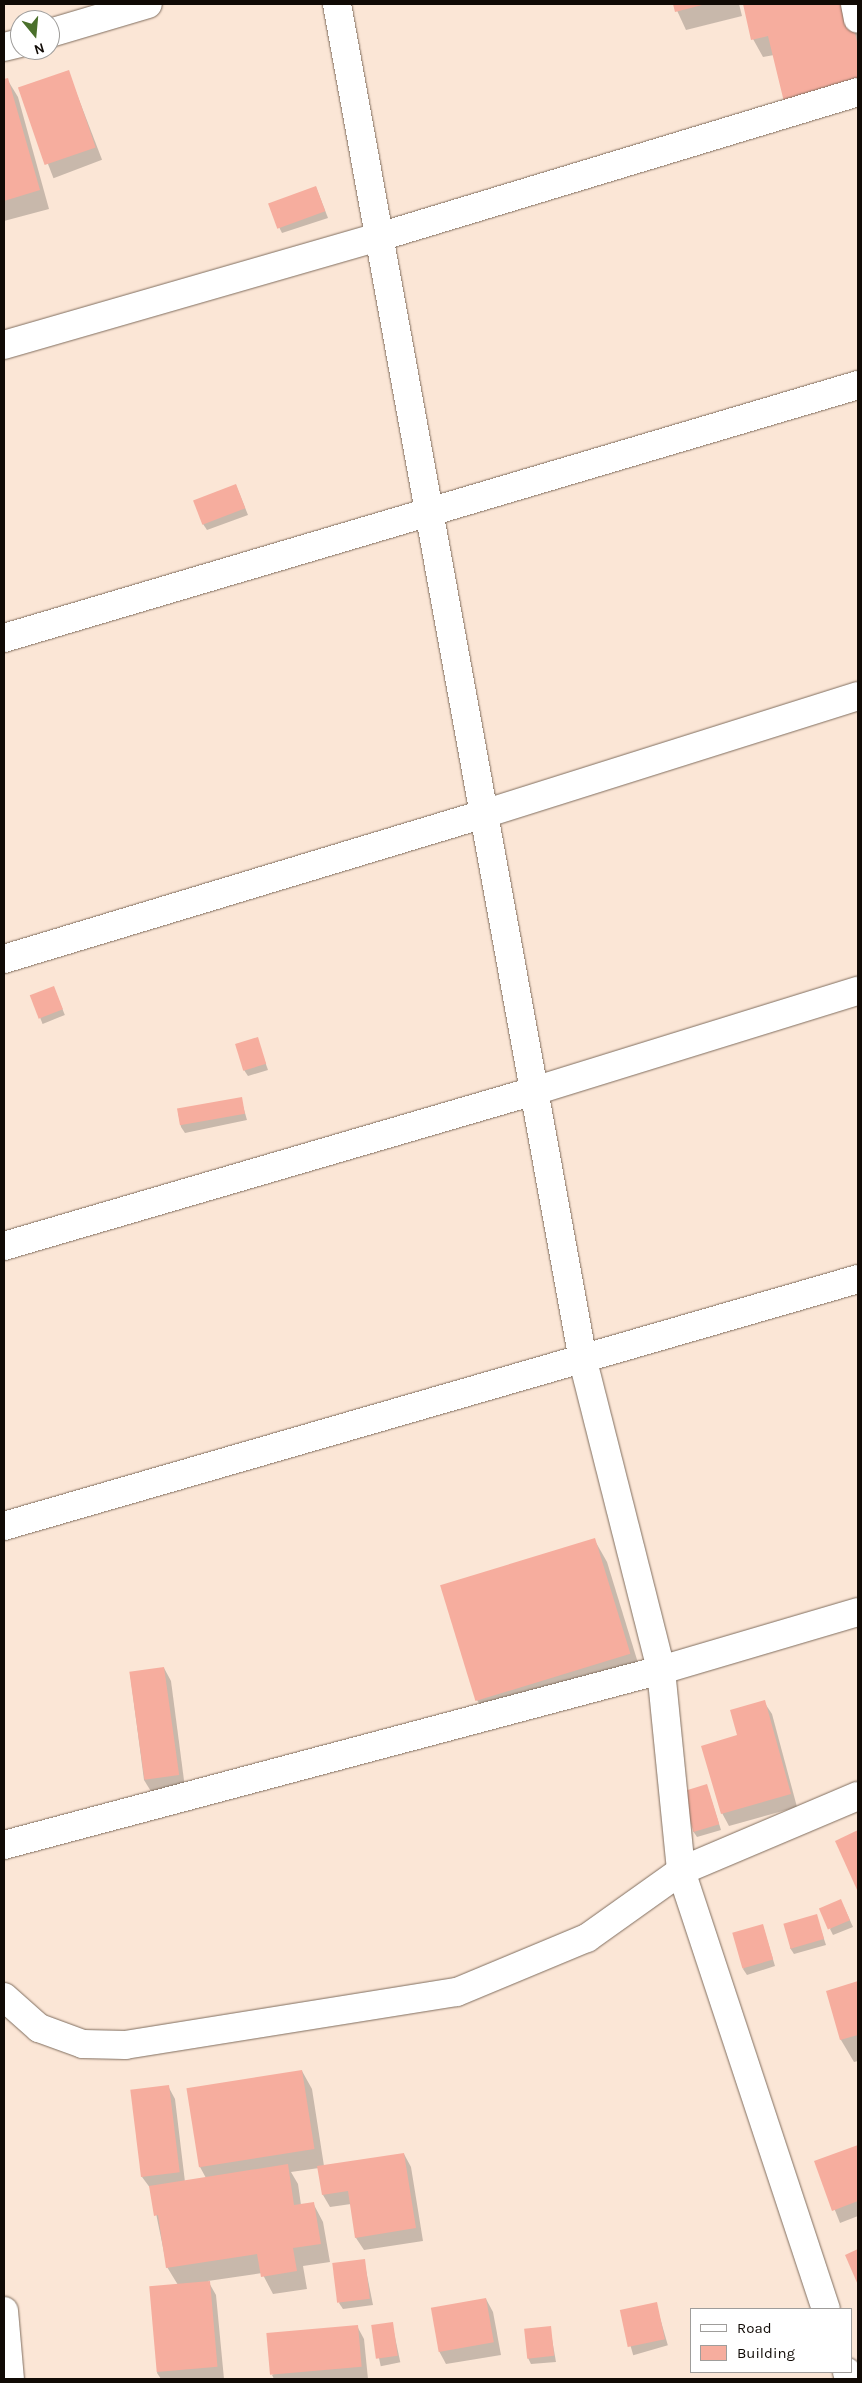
<!DOCTYPE html>
<style>
body{margin:0}
#map{position:relative;width:862px;height:2383px;overflow:hidden;background:#fbe6d6;font-family:Karla,sans-serif}
div>[style]{position:absolute}
.shadow>*{inset:0;background:#0003;transform-origin:0 0}
.building>*{inset:0;background:#f6ad9e;transform-origin:0 0}
.roads{filter:drop-shadow(0 0 1px #806e5f) drop-shadow(0 0 1px #806e5f)}
.street>*{height:28px;margin:-14px;padding:0 14px;transform-origin:14px;border-radius:14px;background:#fff}
.primary>*{height:28px;margin:-14px;padding:0 14px;transform-origin:14px;border-radius:14px;background:#fff}
span{translate:-50% -50%;white-space:nowrap;text-align:center;line-height:1.15;-webkit-text-stroke:4.5px #fff;paint-order:stroke}
.frame{position:absolute;inset:0;border:5px solid #100a05;pointer-events:none}
.legend{position:absolute;left:690px;top:2308px;width:162px;height:65px;box-sizing:border-box;background:#fff;border:1px solid #9f9d9b;margin:0;padding:6px 9px;list-style:none;font-size:15px;color:#100a05}
.legend li{display:flex;align-items:center;gap:10px;height:25px}
.legend b{width:25px;border:1px solid #9f9d9b}
.north{position:absolute;left:10px;top:10px;width:50px;height:50px;box-sizing:border-box;background:#fff;border:1px solid #9f9d9b;border-radius:50%;rotate:163deg;font-size:14px;font-weight:700;line-height:20px;text-align:center;color:#100a05}
.north::after{content:'';display:block;margin:auto;width:18px;height:22px;background:#4a702b;clip-path:polygon(50% 0,100% 100%,50% 72%,0 100%)}
</style>
<div id="map">
<div class="shadow">
<div style="clip-path:polygon(674px 4px,739px 4px,742px 16px,686px 30px)"></div>
<div style="clip-path:polygon(744px 4px,853px 4px,858px 26px,858px 105px,774px 55px,763px 57px,753px 39px)"></div>
<div style="left:68px;top:71px;width:95px;height:52px;rotate:69deg"></div>
<div style="clip-path:polygon(7px 79px,18px 97px,49px 209px,4px 221px,4px 80px)"></div>
<div style="clip-path:polygon(316px 187px,328px 218px,282px 233px,279px 227px)"></div>
<div style="clip-path:polygon(236px 485px,248px 515px,207px 530px,203px 524px)"></div>
<div style="left:54px;top:988px;width:29px;height:24px;rotate:68deg"></div>
<div style="clip-path:polygon(257px 1039px,268px 1070px,248px 1076px,244px 1070px)"></div>
<div style="clip-path:polygon(241px 1099px,247px 1120px,185px 1133px,181px 1127px,178px 1112px)"></div>
<div style="clip-path:polygon(594px 1539px,607px 1562px,642px 1676px,490px 1723px,477px 1700px)"></div>
<div style="clip-path:polygon(164px 1668px,171px 1681px,185px 1788px,152px 1793px,144px 1780px,130px 1673px)"></div>
<div style="clip-path:polygon(764px 1702px,772px 1714px,797px 1807px,729px 1826px,722px 1813px,739px 1736px)"></div>
<div style="clip-path:polygon(707px 1786px,721px 1830px,697px 1837px,693px 1831px)"></div>
<div style="clip-path:polygon(858px 1831px,858px 1889px,837px 1841px)"></div>
<div style="clip-path:polygon(844px 1907px,853px 1927px,833px 1935px,830px 1929px)"></div>
<div style="clip-path:polygon(816px 1915px,826px 1945px,794px 1954px,790px 1948px)"></div>
<div style="clip-path:polygon(763px 1926px,775px 1966px,747px 1975px,743px 1969px)"></div>
<div style="clip-path:polygon(858px 1983px,858px 2061px,854px 2062px,841px 2040px,827px 1992px)"></div>
<div style="clip-path:polygon(302px 2071px,312px 2089px,324px 2166px,404px 2154px,411px 2167px,423px 2241px,364px 2250px,356px 2238px,351px 2204px,330px 2207px,323px 2195px,319px 2168px,291px 2172px,298px 2184px,301px 2205px,313px 2203px,323px 2222px,330px 2262px,303px 2266px,307px 2289px,273px 2294px,262px 2273px,208px 2281px,216px 2295px,224px 2379px,161px 2379px,157px 2373px,178px 2285px,167px 2267px,151px 2189px,142px 2177px,168px 2086px,175px 2099px,185px 2182px,206px 2178px,200px 2167px)"></div>
<div style="clip-path:polygon(858px 2146px,858px 2216px,840px 2223px,816px 2162px)"></div>
<div style="clip-path:polygon(364px 2260px,373px 2305px,343px 2309px,339px 2303px)"></div>
<div style="clip-path:polygon(486px 2299px,493px 2312px,501px 2355px,446px 2364px,439px 2351px)"></div>
<div style="left:656px;top:2304px;width:43px;height:36px;rotate:74deg"></div>
<div style="left:392px;top:2323px;width:40px;height:20px;rotate:78deg"></div>
<div style="clip-path:polygon(357px 2326px,364px 2339px,368px 2379px,274px 2379px,272px 2375px)"></div>
<div style="clip-path:polygon(550px 2328px,556px 2362px,531px 2364px,528px 2358px)"></div>
</div>
<div class="building">
<div style="clip-path:polygon(673px 4px,706px 4px,675px 12px)"></div>
<div style="clip-path:polygon(743px 4px,848px 4px,858px 46px,858px 84px,784px 102px,768px 36px,751px 40px)"></div>
<div style="left:69px;top:70px;width:82px;height:54px;rotate:71deg"></div>
<div style="clip-path:polygon(8px 78px,40px 190px,4px 201px,4px 79px)"></div>
<div style="left:316px;top:186px;width:27px;height:51px;rotate:70deg"></div>
<div style="left:236px;top:484px;width:26px;height:46px;rotate:69deg"></div>
<div style="left:54px;top:986px;width:25px;height:26px;rotate:69deg"></div>
<div style="left:258px;top:1037px;width:28px;height:24px;rotate:73deg"></div>
<div style="left:242px;top:1097px;width:17px;height:66px;rotate:80deg"></div>
<div style="left:595px;top:1538px;width:121px;height:162px;rotate:73deg"></div>
<div style="left:164px;top:1667px;width:109px;height:35px;rotate:82deg"></div>
<div style="clip-path:polygon(765px 1700px,791px 1794px,721px 1814px,701px 1746px,737px 1735px,730px 1710px)"></div>
<div style="left:707px;top:1784px;width:42px;height:27px;rotate:73deg"></div>
<div style="clip-path:polygon(858px 1830px,858px 1892px,835px 1841px)"></div>
<div style="left:841px;top:1899px;width:23px;height:24px;rotate:67deg"></div>
<div style="left:817px;top:1914px;width:26px;height:35px;rotate:74deg"></div>
<div style="left:763px;top:1924px;width:37px;height:32px;rotate:74deg"></div>
<div style="clip-path:polygon(858px 1981px,858px 2035px,840px 2040px,826px 1991px)"></div>
<div style="left:302px;top:2070px;width:80px;height:117px;rotate:81deg"></div>
<div style="left:169px;top:2085px;width:88px;height:39px;rotate:83deg"></div>
<div style="clip-path:polygon(858px 2145px,858px 2201px,832px 2211px,814px 2161px)"></div>
<div style="clip-path:polygon(404px 2153px,416px 2228px,355px 2238px,348px 2191px,322px 2195px,317px 2166px)"></div>
<div style="clip-path:polygon(288px 2164px,294px 2205px,314px 2202px,321px 2244px,293px 2248px,297px 2271px,261px 2277px,257px 2254px,166px 2268px,158px 2215px,154px 2216px,149px 2186px)"></div>
<div style="clip-path:polygon(858px 2249px,858px 2285px,845px 2255px)"></div>
<div style="left:365px;top:2259px;width:40px;height:33px;rotate:83deg"></div>
<div style="left:210px;top:2281px;width:86px;height:61px;rotate:85deg"></div>
<div style="left:486px;top:2298px;width:45px;height:56px;rotate:80deg"></div>
<div style="left:657px;top:2302px;width:38px;height:38px;rotate:78deg"></div>
<div style="left:393px;top:2322px;width:34px;height:22px;rotate:82deg"></div>
<div style="left:358px;top:2325px;width:42px;height:92px;rotate:85deg"></div>
<div style="left:551px;top:2326px;width:30px;height:27px;rotate:84deg"></div>
</div>
<div class="roads">
<div class="street">
<div style="left:337px;top:4px;width:1379px;rotate:79.72deg"></div>
<div style="left:583px;top:1361px;width:319px;rotate:75.8deg"></div>
<div style="left:661px;top:1670px;width:202px;rotate:84.3deg"></div>
<div style="left:681px;top:1871px;width:192px;rotate:-23deg"></div>
<div style="left:855px;top:4px;width:15px;rotate:79deg"></div>
<div style="left:50px;top:33px;width:102px;rotate:-16.5deg"></div>
<div style="left:4px;top:47px;width:16px;rotate:-14deg"></div>
<div style="left:4px;top:345px;width:390px;rotate:-16.1deg"></div>
<div style="left:379px;top:237px;width:500px;rotate:-16.84deg"></div>
<div style="left:4px;top:638px;width:891px;rotate:-16.5deg"></div>
<div style="left:4px;top:959px;width:501px;rotate:-16.81deg"></div>
<div style="left:484px;top:814px;width:392px;rotate:-17.5deg"></div>
<div style="left:4px;top:1246px;width:552px;rotate:-16.3deg"></div>
<div style="left:534px;top:1091px;width:339px;rotate:-17.2deg"></div>
<div style="left:4px;top:1526px;width:889px;rotate:-16.13deg"></div>
<div style="left:4px;top:1845px;width:680px;rotate:-14.92deg"></div>
<div style="left:661px;top:1670px;width:205px;rotate:-16.4deg"></div>
<div style="left:4px;top:1997px;width:47px;rotate:41.5deg"></div>
<div style="left:39px;top:2028px;width:47px;rotate:20deg"></div>
<div style="left:83px;top:2044px;width:42px;rotate:1.4deg"></div>
<div style="left:125px;top:2045px;width:336px;rotate:-9.1deg"></div>
<div style="left:457px;top:1992px;width:141px;rotate:-22.6deg"></div>
<div style="left:587px;top:1938px;width:115px;rotate:-35.5deg"></div>
<div style="left:681px;top:1871px;width:461px;rotate:71.7deg"></div>
<div style="left:847px;top:2372px;width:7px;rotate:74deg"></div>
</div>
<div class="primary">
<div style="left:4px;top:2311px;width:68px;rotate:85deg"></div>
</div>
</div>
<div class="frame"></div>
<ul class="legend">
<li><b style="height:6px;background:#fff"></b>Road</li>
<li><b style="height:14px;background:#f6ad9e"></b>Building</li>
</ul>
<div class="north">N</div>
</div>
